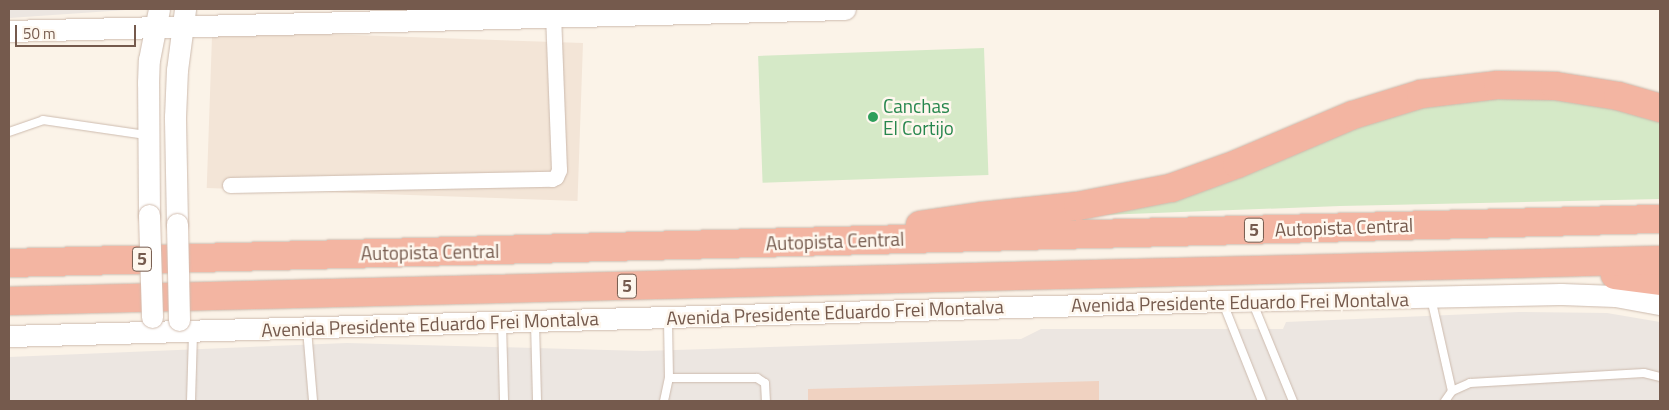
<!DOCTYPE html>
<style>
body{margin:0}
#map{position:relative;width:1669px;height:410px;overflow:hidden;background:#fbf3e8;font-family:"Titillium Web",sans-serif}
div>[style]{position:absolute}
.residential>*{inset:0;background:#f3e5d7;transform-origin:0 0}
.industrial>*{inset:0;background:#ece6e1}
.green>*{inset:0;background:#d5e9c7;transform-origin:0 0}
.building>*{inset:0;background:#f0d2c1}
.roads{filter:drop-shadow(0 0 1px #cdbbae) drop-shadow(0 0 1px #cdbbae)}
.service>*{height:8px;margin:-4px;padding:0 4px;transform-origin:4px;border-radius:4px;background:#fff}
.minor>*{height:15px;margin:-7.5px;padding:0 7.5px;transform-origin:7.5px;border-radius:7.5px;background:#fff}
.secondary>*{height:21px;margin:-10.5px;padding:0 10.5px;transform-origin:10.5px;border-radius:10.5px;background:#fff}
.motorway>*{height:28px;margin:-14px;padding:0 14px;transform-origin:14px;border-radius:14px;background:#f3b5a2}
.bridges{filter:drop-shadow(0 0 1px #d2bdaf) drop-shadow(0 0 1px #d2bdaf)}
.secondary-bridge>*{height:21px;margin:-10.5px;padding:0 10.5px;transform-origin:10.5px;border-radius:10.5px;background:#fff}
.dots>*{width:14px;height:14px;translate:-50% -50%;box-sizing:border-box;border:2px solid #fef7ee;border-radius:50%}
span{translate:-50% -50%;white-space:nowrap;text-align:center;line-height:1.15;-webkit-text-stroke:5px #fef7ee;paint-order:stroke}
.shield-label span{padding:1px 4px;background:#fef7ee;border:1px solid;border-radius:4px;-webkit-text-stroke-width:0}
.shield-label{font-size:18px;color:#755a4d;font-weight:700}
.leisure-label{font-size:19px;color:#27864d}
.left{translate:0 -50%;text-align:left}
.street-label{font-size:19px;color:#755a4d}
.frame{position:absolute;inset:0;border:10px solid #755a4d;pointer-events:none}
.scale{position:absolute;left:15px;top:25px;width:121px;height:22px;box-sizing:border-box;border:2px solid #755a4d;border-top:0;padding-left:6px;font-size:15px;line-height:18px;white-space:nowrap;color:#755a4d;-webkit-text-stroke:4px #fef7ee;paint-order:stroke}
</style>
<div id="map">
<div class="residential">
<div style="left:583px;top:43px;width:158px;height:371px;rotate:92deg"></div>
</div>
<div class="industrial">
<div style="clip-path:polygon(9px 9px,140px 9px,9px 18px)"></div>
<div style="clip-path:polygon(1519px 312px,1607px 313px,1660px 322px,1660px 401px,9px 401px,9px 357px,347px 343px,643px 351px,1021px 339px,1041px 329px,1283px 329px,1286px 322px)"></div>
</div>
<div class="green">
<div style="left:984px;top:48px;width:127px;height:226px;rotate:88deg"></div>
<div style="clip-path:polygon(1524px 95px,1581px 101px,1660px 120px,1660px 199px,1340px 206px,1103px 215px,1374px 118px,1424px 105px)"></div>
</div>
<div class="building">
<div style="clip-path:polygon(1099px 381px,1099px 401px,808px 401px,808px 389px)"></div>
</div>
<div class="roads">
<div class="service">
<div style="left:9px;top:132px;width:36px;rotate:-19deg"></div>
<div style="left:43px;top:120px;width:104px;rotate:8.3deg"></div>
<div style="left:1431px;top:298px;width:95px;rotate:77.3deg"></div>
<div style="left:1252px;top:301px;width:108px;rotate:67.7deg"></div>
<div style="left:1223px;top:303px;width:105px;rotate:68.3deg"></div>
<div style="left:502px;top:323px;width:78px;rotate:88.5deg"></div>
<div style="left:535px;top:323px;width:78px;rotate:88.5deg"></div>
<div style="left:307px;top:329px;width:72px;rotate:85.2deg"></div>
<div style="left:669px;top:378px;width:88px"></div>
<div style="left:757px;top:378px;width:9px;rotate:32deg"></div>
<div style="left:765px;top:383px;width:18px;rotate:87deg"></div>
<div style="left:191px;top:401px;width:68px;rotate:-88.3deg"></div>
<div style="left:664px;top:401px;width:24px;rotate:-78deg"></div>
<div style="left:669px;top:378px;width:58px;rotate:-91deg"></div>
<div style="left:1445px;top:401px;width:12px;rotate:-55deg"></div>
<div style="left:1452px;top:391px;width:20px;rotate:-24deg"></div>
<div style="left:1470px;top:383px;width:174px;rotate:-3.3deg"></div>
<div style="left:1644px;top:373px;width:16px;rotate:14deg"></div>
</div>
<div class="minor">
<div style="left:230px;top:185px;width:322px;rotate:-1.1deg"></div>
<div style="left:552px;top:179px;width:4px;rotate:-27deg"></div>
<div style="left:556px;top:177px;width:8px;rotate:-67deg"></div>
<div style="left:559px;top:170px;width:154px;rotate:-92.2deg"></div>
</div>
<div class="secondary">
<div style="left:9px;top:31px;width:836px;rotate:-1.51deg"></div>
<div style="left:149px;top:215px;width:132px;rotate:-90.4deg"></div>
<div style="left:148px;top:83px;width:23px;rotate:-88deg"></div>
<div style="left:149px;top:60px;width:52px;rotate:-78.9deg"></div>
<div style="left:177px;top:224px;width:107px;rotate:-91.1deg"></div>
<div style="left:175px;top:117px;width:47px;rotate:-87.6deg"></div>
<div style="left:177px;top:70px;width:62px;rotate:-82.5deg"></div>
<div style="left:9px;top:336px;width:1214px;rotate:-1.65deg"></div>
<div style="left:1222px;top:301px;width:339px;rotate:-1.2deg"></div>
<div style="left:1561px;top:294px;width:54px;rotate:2.1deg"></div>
<div style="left:1615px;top:296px;width:46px;rotate:10.1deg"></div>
</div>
<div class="motorway">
<div style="left:920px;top:225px;width:64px;rotate:-8.1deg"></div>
<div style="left:983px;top:216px;width:96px;rotate:-6deg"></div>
<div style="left:1078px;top:206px;width:95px;rotate:-11deg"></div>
<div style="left:1171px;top:188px;width:70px;rotate:-20deg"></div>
<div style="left:1237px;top:164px;width:126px;rotate:-22.9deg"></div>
<div style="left:1353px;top:115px;width:71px;rotate:-17.2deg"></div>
<div style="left:1421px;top:94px;width:78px;rotate:-6.7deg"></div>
<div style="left:1498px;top:85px;width:57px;rotate:1deg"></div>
<div style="left:1555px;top:86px;width:64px;rotate:9deg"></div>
<div style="left:1618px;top:96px;width:44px;rotate:15.9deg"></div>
<div style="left:9px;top:263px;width:1652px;rotate:-1.53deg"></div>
<div style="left:1615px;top:275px;width:45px;rotate:7.6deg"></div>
<div style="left:9px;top:301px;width:1652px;rotate:-1.42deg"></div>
</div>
</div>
<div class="bridges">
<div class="secondary-bridge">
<div style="left:149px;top:215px;width:102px;rotate:88.3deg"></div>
<div style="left:177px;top:224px;width:96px;rotate:88.8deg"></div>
</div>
</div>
<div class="dots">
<div style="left:873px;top:117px;background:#2e9e5b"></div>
</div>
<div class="shield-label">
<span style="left:1254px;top:230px">5</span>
<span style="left:142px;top:259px">5</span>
<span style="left:627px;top:286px">5</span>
</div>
<div class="leisure-label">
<span class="left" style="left:883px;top:117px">Canchas<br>El Cortijo</span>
</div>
<div class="street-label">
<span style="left:1344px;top:227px;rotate:-2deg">Autopista Central</span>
<span style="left:835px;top:241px;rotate:-2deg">Autopista Central</span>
<span style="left:430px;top:252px;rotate:-1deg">Autopista Central</span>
<span style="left:1240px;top:302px;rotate:-1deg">Avenida Presidente Eduardo Frei Montalva</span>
<span style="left:835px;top:312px;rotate:-2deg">Avenida Presidente Eduardo Frei Montalva</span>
<span style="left:430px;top:324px;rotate:-2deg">Avenida Presidente Eduardo Frei Montalva</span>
</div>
<div class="frame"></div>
<div class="scale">50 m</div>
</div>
